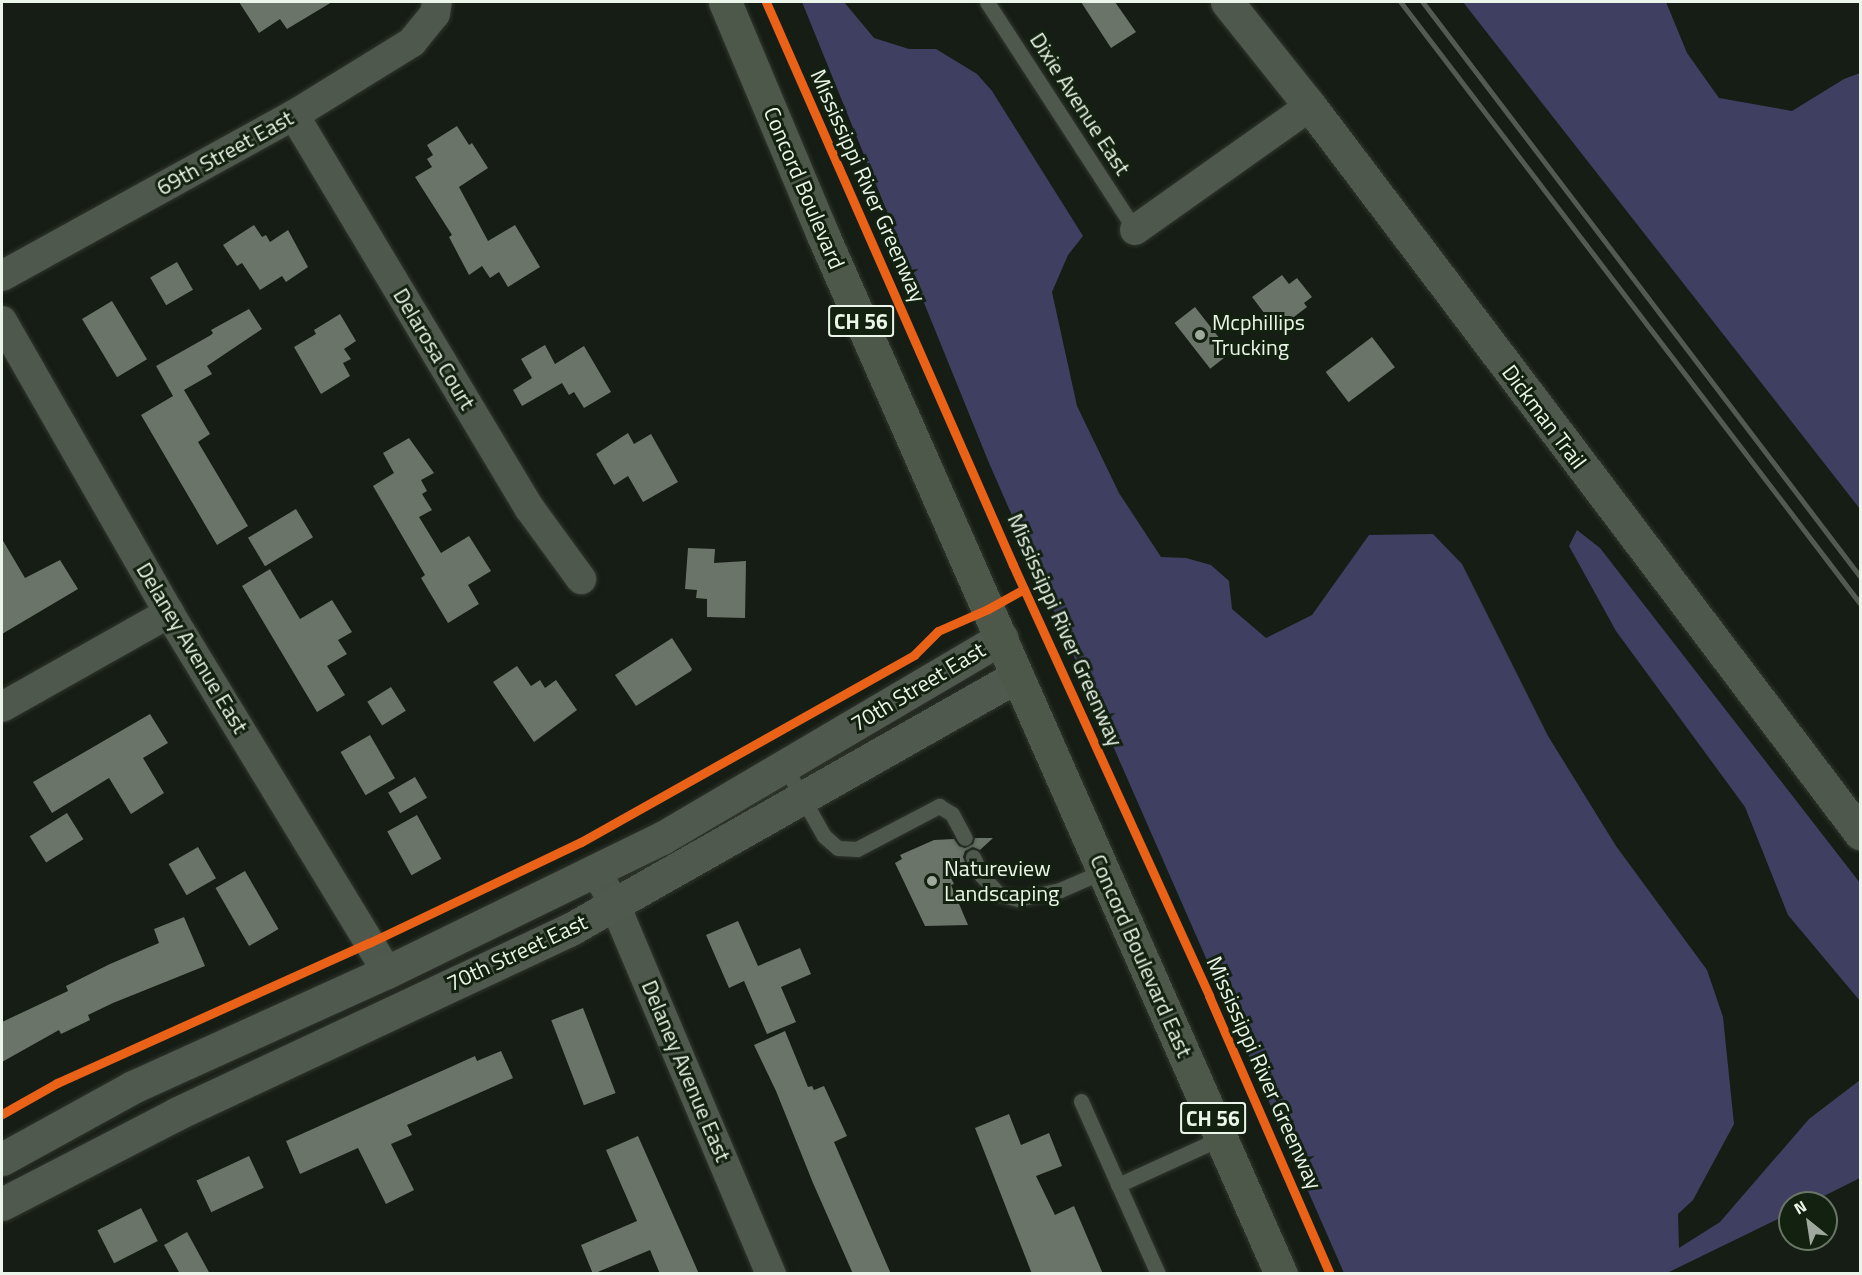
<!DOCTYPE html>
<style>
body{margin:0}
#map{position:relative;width:1862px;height:1275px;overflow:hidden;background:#161d14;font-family:"Titillium Web",sans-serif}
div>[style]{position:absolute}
.forest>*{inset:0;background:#3f3f61}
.building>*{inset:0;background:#6a7468;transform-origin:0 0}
.roads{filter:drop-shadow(0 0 2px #30362e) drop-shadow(0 0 2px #30362e)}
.service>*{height:15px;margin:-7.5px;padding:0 7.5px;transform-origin:7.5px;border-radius:7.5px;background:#4f584d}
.minor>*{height:30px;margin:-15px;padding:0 15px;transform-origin:15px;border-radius:15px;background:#4f584d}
.tertiary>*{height:33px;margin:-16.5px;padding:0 16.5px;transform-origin:16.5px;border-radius:16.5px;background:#4f584d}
.secondary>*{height:33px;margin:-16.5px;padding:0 16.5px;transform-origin:16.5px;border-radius:16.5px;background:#50594e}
.primary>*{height:33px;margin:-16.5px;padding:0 16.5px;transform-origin:16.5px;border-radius:16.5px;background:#4d584b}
.rail>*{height:4.5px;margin:-2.25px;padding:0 2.25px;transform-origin:2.25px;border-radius:2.25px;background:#535a51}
.cycleway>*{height:9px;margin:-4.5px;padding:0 4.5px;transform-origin:4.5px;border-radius:4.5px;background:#ea6118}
.dots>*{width:16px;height:16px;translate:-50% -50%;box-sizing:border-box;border:3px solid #132110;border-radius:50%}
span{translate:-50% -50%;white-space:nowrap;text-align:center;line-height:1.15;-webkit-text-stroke:6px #132110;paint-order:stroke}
.shield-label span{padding:2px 4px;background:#132110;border:2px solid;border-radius:4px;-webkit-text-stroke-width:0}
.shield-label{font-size:21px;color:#ebf5e9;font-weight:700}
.street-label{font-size:22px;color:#ebf5e9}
.poi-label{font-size:22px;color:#ebf5e9}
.left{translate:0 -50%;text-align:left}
.frame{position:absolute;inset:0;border:3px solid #ebf5e9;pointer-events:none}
.north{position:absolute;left:1778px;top:1191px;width:60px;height:60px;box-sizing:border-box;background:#132110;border:2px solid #697667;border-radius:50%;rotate:330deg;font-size:16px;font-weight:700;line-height:24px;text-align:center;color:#ebf5e9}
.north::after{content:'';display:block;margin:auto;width:21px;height:27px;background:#a0a99e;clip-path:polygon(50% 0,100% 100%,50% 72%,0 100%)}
</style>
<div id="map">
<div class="forest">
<div style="clip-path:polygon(802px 2px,844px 2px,874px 38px,909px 49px,936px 49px,977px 74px,992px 91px,1083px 236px,1068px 255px,1052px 292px,1077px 406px,1119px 493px,1161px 557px,1186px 558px,1211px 565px,1229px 581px,1232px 609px,1266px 638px,1312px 615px,1369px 535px,1433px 534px,1462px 564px,1548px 736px,1616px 846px,1707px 970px,1723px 1017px,1734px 1124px,1693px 1200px,1678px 1214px,1679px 1248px,1720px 1222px,1809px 1119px,1860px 1080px,1860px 1178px,1810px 1203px,1790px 1203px,1790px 1213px,1667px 1273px,1344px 1273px,989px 463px)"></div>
<div style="clip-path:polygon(1463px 2px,1666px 2px,1687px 53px,1719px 98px,1792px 111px,1844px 79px,1860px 73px,1860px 509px)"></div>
<div style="clip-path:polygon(1577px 530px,1600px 548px,1860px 883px,1860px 1001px,1788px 915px,1745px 807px,1616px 631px,1569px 546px)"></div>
</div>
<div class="building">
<div style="clip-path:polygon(239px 2px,332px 2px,287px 29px,280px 19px,259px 33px)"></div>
<div style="clip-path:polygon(1081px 2px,1115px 2px,1136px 32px,1111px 48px)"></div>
<div style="clip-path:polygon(457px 126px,469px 145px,472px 143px,488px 168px,459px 187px,488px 241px,515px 225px,540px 267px,508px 287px,499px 272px,490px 278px,482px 266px,469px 275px,449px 237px,452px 235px,415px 177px,432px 167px,427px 159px,433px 155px,427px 145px)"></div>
<div style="clip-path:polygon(254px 225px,262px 237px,266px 235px,270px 242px,288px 230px,308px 267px,286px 282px,282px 276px,260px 290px,242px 263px,237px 266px,223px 245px)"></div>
<div style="left:177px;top:262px;width:32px;height:31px;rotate:60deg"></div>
<div style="clip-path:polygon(1282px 275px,1289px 284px,1297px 278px,1312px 297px,1304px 303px,1307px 307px,1277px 330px,1252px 297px)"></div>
<div style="left:112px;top:301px;width:68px;height:35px;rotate:59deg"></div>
<div style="left:1195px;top:307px;width:58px;height:26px;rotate:52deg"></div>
<div style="clip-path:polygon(249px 309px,262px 329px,207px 366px,212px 374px,184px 390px,210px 434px,198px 442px,248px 526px,217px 545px,141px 415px,173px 396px,156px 366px,211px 335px,213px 333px,211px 330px)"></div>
<div style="clip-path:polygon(340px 314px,356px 341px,344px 349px,351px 359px,343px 363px,350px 376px,321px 394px,294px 347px,316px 334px,314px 330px)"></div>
<div style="left:1372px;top:337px;width:38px;height:58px;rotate:53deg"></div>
<div style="clip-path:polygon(545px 345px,555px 364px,584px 346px,611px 392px,584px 408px,574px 392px,569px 395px,562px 383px,522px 406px,513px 390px,532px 378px,521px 359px)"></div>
<div style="clip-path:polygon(628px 433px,634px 444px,651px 434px,678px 482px,643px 502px,628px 476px,614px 485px,596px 454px)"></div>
<div style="clip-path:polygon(409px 438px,434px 473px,421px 480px,427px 491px,422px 494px,432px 510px,419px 517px,441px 553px,469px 536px,491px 571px,468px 585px,479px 604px,448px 623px,421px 578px,425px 575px,373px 486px,394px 473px,383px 453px)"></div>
<div style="left:296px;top:509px;width:33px;height:56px;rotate:59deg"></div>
<div style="clip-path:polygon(2px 539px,25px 578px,60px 560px,78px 589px,2px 634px)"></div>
<div style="clip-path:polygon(688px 548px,715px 549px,714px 563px,746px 561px,745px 618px,707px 617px,707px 599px,696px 598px,697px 590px,685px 589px)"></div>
<div style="clip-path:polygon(270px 569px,300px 619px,332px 600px,352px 632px,338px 640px,347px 654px,327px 666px,345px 695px,317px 712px,242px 586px)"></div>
<div style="clip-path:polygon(672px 638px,692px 669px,691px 671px,636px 706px,615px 675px)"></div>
<div style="clip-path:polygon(517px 666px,531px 686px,540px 680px,545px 688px,556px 680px,577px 710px,534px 742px,493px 682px)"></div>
<div style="left:391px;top:687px;width:28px;height:28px;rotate:58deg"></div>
<div style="clip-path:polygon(150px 714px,168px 743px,143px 758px,164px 793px,131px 814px,109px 778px,52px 813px,33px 782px)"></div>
<div style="left:370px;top:735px;width:50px;height:34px;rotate:60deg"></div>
<div style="left:415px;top:777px;width:24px;height:31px;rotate:60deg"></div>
<div style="left:67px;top:813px;width:31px;height:44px;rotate:58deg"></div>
<div style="left:417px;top:815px;width:50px;height:34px;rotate:61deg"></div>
<div style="clip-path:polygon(975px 838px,993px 838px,980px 850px,973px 847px,965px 851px,963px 857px,966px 864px,951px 878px,954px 884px,951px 885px,968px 925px,925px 926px,895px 863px,902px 859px,900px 855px,934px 840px,954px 839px,959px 846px,965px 848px,973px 844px)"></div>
<div style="left:198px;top:847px;width:36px;height:34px;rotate:60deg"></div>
<div style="left:245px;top:871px;width:67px;height:34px;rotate:60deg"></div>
<div style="clip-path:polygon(184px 917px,205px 966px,113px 1003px,88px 1015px,90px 1020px,61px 1034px,59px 1030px,2px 1062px,2px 1022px,68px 991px,66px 986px,110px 964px,159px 943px,154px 929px)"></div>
<div style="clip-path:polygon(738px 921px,758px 966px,800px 948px,811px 974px,781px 987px,796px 1022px,767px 1034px,744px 981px,729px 988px,706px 935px)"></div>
<div style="left:583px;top:1008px;width:91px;height:34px;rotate:69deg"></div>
<div style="clip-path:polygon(785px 1031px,808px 1087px,812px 1086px,814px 1090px,824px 1086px,847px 1136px,834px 1142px,891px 1274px,853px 1274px,813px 1183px,776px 1091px,754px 1045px)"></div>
<div style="clip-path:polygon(501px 1051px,513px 1078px,407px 1125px,412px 1135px,391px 1144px,414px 1190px,386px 1204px,358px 1148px,300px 1174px,286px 1141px,475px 1056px,477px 1061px)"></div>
<div style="clip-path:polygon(1009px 1114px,1021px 1145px,1049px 1133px,1062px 1166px,1036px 1176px,1055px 1215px,1074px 1206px,1103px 1274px,1032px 1274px,975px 1128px)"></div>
<div style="clip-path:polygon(638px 1136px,682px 1235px,699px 1274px,660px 1274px,650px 1250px,593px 1274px,581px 1245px,637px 1221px,606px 1150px)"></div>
<div style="left:249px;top:1156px;width:35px;height:58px;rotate:65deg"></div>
<div style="left:141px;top:1208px;width:37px;height:49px;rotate:63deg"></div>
<div style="clip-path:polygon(187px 1232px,210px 1274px,180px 1274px,164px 1245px)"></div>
</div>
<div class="roads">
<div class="service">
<div style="left:987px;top:2px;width:272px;rotate:57deg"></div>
<div style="left:784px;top:765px;width:81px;rotate:60.6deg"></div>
<div style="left:824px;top:836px;width:18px;rotate:41deg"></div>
<div style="left:838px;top:848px;width:19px;rotate:3deg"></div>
<div style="left:857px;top:849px;width:93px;rotate:-27.7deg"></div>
<div style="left:939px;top:806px;width:15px;rotate:32deg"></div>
<div style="left:952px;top:814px;width:27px;rotate:62deg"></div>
<div style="left:973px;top:857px;width:21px;rotate:65deg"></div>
<div style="left:982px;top:876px;width:25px;rotate:47deg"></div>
<div style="left:999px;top:894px;width:20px;rotate:15deg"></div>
<div style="left:1018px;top:899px;width:43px;rotate:-12.1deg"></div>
<div style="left:1060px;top:890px;width:48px;rotate:-23.4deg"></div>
<div style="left:1081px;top:1101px;width:189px;rotate:66deg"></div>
<div style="left:1118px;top:1185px;width:113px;rotate:-24.5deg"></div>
</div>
<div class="minor">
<div style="left:294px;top:115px;width:459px;rotate:59.1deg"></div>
<div style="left:530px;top:509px;width:87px;rotate:53.9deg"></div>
<div style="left:1135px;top:230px;width:214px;rotate:-35.3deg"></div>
<div style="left:2px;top:276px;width:333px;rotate:-28.9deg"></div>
<div style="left:294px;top:115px;width:139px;rotate:-31.7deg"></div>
<div style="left:412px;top:42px;width:36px;rotate:-51deg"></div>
<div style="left:435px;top:14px;width:12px;rotate:-81deg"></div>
<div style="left:2px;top:321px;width:336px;rotate:60.2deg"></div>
<div style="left:169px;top:613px;width:420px;rotate:58.7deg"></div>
<div style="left:2px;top:707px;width:192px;rotate:-29.4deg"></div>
<div style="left:596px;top:871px;width:39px;rotate:61deg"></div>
<div style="left:615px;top:905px;width:401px;rotate:67.1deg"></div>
</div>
<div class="tertiary">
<div style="left:1227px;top:2px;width:133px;rotate:51.4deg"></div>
<div style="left:1310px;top:106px;width:912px;rotate:52.89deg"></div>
</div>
<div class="secondary">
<div style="left:2px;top:1159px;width:149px;rotate:-28.8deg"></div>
<div style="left:133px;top:1087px;width:279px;rotate:-24.4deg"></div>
<div style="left:387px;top:972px;width:306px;rotate:-26deg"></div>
<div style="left:662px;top:838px;width:394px;rotate:-30.5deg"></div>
<div style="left:2px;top:1204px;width:198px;rotate:-27.3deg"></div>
<div style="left:178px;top:1113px;width:432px;rotate:-25.1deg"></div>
<div style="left:569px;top:930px;width:515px;rotate:-29.55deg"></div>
</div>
<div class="primary">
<div style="left:725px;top:2px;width:251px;rotate:67.2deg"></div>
<div style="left:822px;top:233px;width:1138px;rotate:66.21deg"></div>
</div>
</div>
<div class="rail">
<div style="left:1401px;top:2px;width:756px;rotate:52.63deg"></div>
<div style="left:1423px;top:2px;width:721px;rotate:52.72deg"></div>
</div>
<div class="cycleway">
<div style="left:766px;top:2px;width:615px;rotate:66.31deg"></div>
<div style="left:1013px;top:565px;width:473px;rotate:65.5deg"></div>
<div style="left:1209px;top:996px;width:303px;rotate:66.5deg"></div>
<div style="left:2px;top:1114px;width:63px;rotate:-29.4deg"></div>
<div style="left:57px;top:1083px;width:342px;rotate:-24.2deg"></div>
<div style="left:369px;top:943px;width:235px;rotate:-25.5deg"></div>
<div style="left:581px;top:842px;width:382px;rotate:-29.3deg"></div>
<div style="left:914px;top:655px;width:34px;rotate:-45deg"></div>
<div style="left:938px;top:631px;width:55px;rotate:-23.7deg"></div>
<div style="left:988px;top:609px;width:41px;rotate:-29.1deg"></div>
</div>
<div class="dots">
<div style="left:1200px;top:335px;background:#a0a99e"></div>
<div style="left:932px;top:881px;background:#a0a99e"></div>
</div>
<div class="shield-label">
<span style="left:861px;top:321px">CH 56</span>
<span style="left:1213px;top:1118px">CH 56</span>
</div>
<div class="street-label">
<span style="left:1080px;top:104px;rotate:57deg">Dixie Avenue East</span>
<span style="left:225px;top:153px;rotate:-29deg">69th Street East</span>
<span style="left:868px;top:186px;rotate:66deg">Mississippi River Greenway</span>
<span style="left:804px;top:188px;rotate:67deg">Concord Boulevard</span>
<span style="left:434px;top:349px;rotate:59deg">Delarosa Court</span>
<span style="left:1544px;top:417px;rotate:53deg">Dickman Trail</span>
<span style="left:1065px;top:630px;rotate:66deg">Mississippi River Greenway</span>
<span style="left:192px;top:648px;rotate:59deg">Delaney Avenue East</span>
<span style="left:918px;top:687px;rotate:-31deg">70th Street East</span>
<span style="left:517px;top:953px;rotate:-25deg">70th Street East</span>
<span style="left:1141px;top:956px;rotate:66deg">Concord Boulevard East</span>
<span style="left:686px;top:1071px;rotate:67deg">Delaney Avenue East</span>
<span style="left:1264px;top:1073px;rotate:66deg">Mississippi River Greenway</span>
</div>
<div class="poi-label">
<span class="left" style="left:1212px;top:335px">Mcphillips<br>Trucking</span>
<span class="left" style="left:944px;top:881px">Natureview<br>Landscaping</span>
</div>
<div class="frame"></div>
<div class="north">N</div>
</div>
